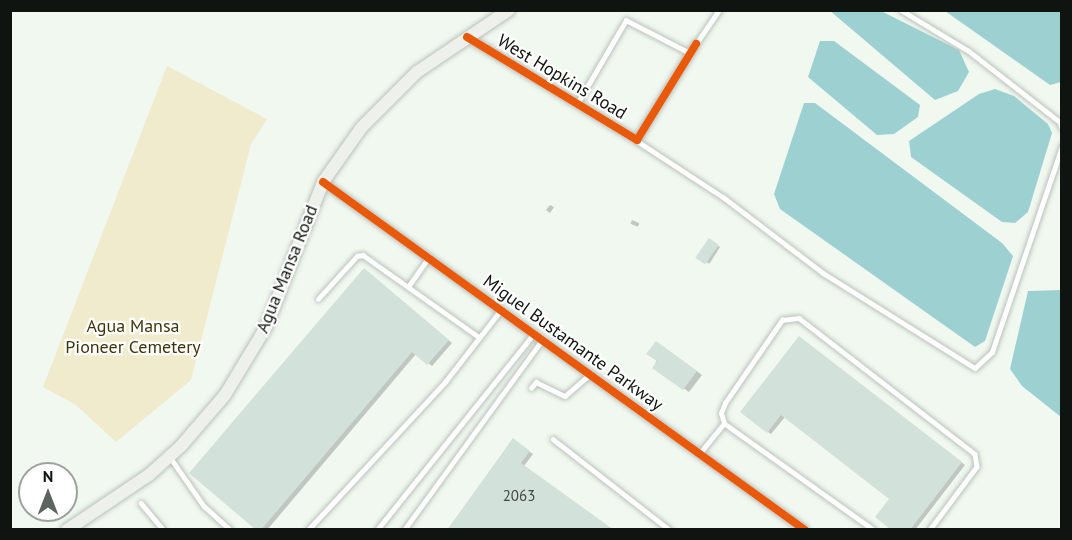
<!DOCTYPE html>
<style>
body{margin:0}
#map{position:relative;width:1072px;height:540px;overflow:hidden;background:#f0f8f0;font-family:"PT Sans",sans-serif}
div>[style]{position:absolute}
.green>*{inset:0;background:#f0ebcd}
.water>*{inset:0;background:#9dd1d1}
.shadow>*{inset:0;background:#0003;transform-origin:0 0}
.building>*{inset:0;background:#d2e1da;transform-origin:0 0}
.roads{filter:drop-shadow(0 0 2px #bbc1bb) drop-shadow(0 0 2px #bbc1bb)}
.service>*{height:4.5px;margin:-2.25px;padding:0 2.25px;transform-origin:2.25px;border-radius:2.25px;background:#fdfefd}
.minor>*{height:8px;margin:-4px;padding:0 4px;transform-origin:4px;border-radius:4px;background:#fdfefd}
.secondary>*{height:12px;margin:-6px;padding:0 6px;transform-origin:6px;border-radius:6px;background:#edf0eb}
.cycleway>*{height:8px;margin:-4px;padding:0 4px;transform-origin:4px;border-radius:4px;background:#e8590c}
span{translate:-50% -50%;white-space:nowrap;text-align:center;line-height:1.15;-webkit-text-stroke:4.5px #fff;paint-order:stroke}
.number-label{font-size:15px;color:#424844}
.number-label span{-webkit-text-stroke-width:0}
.street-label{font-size:18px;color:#101410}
.park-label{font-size:18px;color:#3f3309}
.frame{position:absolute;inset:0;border:12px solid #101410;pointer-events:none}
.north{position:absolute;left:18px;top:462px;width:60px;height:60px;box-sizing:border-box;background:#fff;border:2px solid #9fa19f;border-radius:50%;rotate:0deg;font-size:16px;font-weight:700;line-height:24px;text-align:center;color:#101410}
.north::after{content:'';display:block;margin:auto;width:21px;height:27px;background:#5e645e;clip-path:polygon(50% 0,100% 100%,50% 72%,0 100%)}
</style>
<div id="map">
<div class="green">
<div style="clip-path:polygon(167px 66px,267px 119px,251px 144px,191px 380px,116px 442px,76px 405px,43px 387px)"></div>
</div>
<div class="water">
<div style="clip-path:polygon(829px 10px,881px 11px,959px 50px,969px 72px,958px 91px,935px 100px)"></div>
<div style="clip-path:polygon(945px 11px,1061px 11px,1061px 82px,1050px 85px)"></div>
<div style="clip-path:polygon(820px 41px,834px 41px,920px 105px,918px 117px,894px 134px,877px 135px,808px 77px)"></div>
<div style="clip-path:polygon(995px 89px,1014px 96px,1048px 124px,1052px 133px,1028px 212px,1015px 223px,1002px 222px,911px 157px,909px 141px,979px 94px)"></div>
<div style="clip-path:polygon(804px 103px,815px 103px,1002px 243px,1013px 256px,985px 341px,975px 347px,780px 209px,774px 194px)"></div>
<div style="clip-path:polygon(1061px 290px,1062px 290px,1061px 417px,1022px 386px,1010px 369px,1028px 291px)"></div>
</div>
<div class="shadow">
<div style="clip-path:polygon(550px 205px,554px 207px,550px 213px,546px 210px)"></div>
<div style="left:632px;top:220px;width:8px;height:4px;rotate:23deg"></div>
<div style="left:709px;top:240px;width:13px;height:20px;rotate:32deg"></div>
<div style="clip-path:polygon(368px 272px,452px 343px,432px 366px,416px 354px,267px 530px,258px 530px)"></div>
<div style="clip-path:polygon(803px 340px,965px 465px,915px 530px,894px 530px,891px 498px,785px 417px,771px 434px,768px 432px)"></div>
<div style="clip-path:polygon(662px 346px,702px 375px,689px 392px,654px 367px)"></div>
<div style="clip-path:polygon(517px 443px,533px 454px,524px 466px,448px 530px)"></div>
</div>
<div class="building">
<div style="left:709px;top:238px;width:12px;height:24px;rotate:35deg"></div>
<div style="clip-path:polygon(364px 268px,449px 340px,427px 365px,412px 352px,261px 530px,256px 530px,189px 473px)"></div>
<div style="clip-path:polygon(799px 336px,962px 462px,910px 530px,891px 530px,875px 517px,889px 499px,781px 415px,767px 433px,740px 412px)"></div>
<div style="clip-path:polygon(656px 341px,697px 371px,683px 390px,652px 368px,657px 361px,646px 354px)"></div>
<div style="clip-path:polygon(513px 438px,530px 451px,521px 463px,614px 530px,447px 530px)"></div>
</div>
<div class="roads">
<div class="service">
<div style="left:901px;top:10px;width:79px;rotate:31.1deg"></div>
<div style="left:969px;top:51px;width:115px;rotate:38deg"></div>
<div style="left:1060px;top:122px;width:6px;rotate:72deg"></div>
<div style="left:696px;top:44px;width:41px;rotate:-55.9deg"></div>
<div style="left:577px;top:104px;width:97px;rotate:-59.7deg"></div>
<div style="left:626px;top:20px;width:72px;rotate:27.3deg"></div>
<div style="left:637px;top:141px;width:103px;rotate:33.1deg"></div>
<div style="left:723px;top:197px;width:126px;rotate:37.2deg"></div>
<div style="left:823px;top:273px;width:179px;rotate:32deg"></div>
<div style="left:975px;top:368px;width:23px;rotate:-43deg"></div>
<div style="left:992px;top:352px;width:218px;rotate:-71.2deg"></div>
<div style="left:408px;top:287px;width:37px;rotate:-55deg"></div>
<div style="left:318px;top:299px;width:58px;rotate:-47.8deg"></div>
<div style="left:357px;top:256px;width:6px;rotate:-9deg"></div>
<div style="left:363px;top:255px;width:142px;rotate:35.3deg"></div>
<div style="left:531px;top:388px;width:8px;rotate:-50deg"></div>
<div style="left:536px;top:382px;width:32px;rotate:26deg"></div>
<div style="left:565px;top:396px;width:33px;rotate:-41deg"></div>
<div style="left:724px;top:423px;width:10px;rotate:-107deg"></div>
<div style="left:721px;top:413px;width:11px;rotate:-68deg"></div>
<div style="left:725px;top:403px;width:101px;rotate:-55.5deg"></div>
<div style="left:782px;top:320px;width:17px;rotate:-7deg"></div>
<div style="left:799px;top:318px;width:222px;rotate:37.7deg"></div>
<div style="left:975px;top:454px;width:13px;rotate:81deg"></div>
<div style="left:977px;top:467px;width:79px;rotate:126.7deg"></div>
<div style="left:553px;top:439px;width:148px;rotate:37.9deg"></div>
<div style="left:700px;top:453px;width:38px;rotate:-51deg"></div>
<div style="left:724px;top:423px;width:184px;rotate:35.5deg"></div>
<div style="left:170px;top:457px;width:60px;rotate:55.2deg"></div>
<div style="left:204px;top:506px;width:36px;rotate:42deg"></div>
<div style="left:141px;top:503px;width:35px;rotate:50deg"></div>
<div style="left:308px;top:530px;width:202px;rotate:-47.2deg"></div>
<div style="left:445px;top:382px;width:90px;rotate:-52.2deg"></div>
<div style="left:377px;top:530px;width:252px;rotate:-51.4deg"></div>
<div style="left:404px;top:530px;width:235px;rotate:-54deg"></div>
</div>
<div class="minor">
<div style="left:467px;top:37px;width:199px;rotate:31.2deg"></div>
<div style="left:637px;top:140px;width:113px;rotate:-58.4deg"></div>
<div style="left:323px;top:182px;width:594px;rotate:35.83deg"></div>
</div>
<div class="secondary">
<div style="left:67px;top:530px;width:99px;rotate:-33.9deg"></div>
<div style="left:149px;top:475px;width:43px;rotate:-42.2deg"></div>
<div style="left:181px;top:446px;width:67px;rotate:-49.2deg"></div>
<div style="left:225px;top:395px;width:79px;rotate:-58.9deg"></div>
<div style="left:266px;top:327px;width:156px;rotate:-68.5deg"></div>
<div style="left:323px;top:182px;width:67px;rotate:-54.7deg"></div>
<div style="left:362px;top:127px;width:78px;rotate:-45deg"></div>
<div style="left:417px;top:72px;width:111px;rotate:-34deg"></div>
</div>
</div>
<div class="cycleway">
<div style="left:467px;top:37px;width:199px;rotate:31.2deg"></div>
<div style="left:637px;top:140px;width:113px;rotate:-58.4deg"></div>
<div style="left:323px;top:182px;width:594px;rotate:35.83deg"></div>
</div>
<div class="number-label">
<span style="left:519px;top:496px">2063</span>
</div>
<div class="street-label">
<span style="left:562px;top:77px;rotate:31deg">West Hopkins Road</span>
<span style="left:287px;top:269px;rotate:-68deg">Agua Mansa Road</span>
<span style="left:573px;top:343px;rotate:36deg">Miguel Bustamante Parkway</span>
</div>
<div class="park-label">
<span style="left:133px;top:337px">Agua Mansa<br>Pioneer Cemetery</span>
</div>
<div class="frame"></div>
<div class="north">N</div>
</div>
